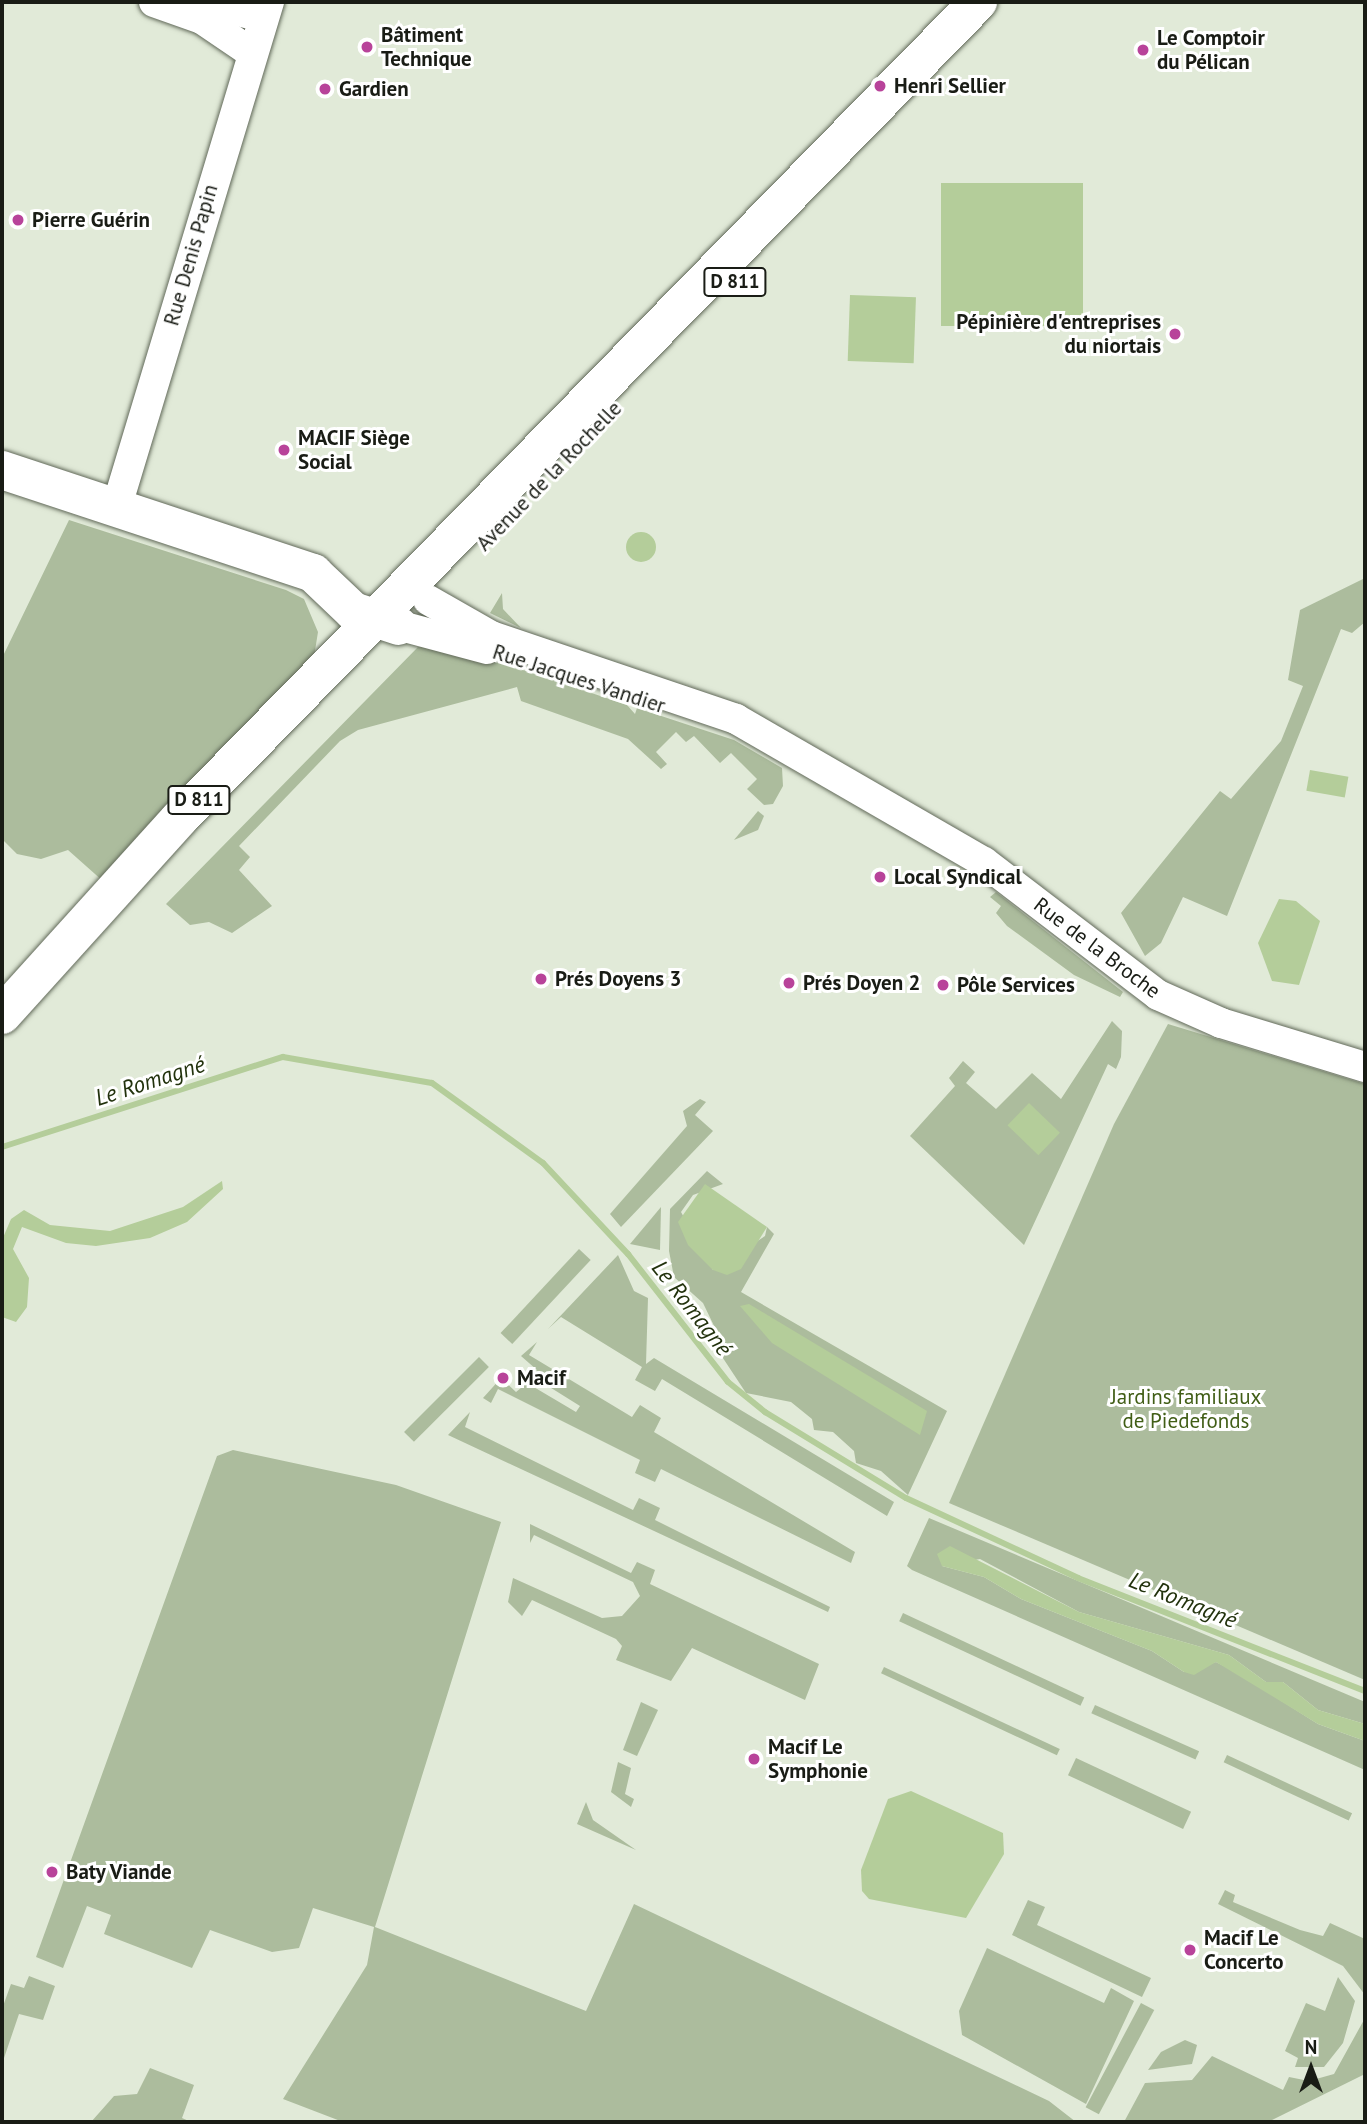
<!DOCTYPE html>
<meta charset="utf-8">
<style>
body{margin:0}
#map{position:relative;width:1367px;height:2124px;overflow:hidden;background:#e1ead8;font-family:"PT Sans",sans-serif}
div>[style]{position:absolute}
.green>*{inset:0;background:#acbc9d;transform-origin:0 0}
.water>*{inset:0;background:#b4cd9a;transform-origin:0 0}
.round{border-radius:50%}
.stream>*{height:6px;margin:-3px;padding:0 3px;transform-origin:3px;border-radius:3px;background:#b4cd9a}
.roads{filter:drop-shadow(0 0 2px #616959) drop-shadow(0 0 2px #616959)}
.minor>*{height:30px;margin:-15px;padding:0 15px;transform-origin:15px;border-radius:15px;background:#fff}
.major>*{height:38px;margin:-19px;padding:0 19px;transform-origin:19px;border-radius:19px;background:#fff}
.dots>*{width:19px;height:19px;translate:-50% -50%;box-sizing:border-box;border:4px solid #fff;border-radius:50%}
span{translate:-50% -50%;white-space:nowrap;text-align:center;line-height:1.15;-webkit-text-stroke:6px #fff;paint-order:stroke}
.shield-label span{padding:2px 5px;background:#fff;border:2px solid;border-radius:5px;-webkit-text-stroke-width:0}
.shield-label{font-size:19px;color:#191c15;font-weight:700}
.poi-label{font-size:21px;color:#191c15;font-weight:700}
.left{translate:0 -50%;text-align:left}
.right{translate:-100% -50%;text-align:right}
.street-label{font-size:21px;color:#191c15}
.park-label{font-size:21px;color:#415e16}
.water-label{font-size:23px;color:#22320d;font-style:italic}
.frame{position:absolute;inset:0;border:4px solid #191c15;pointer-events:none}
.north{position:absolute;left:1276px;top:2033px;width:70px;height:70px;-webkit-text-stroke:5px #fff;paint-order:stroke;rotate:0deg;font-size:19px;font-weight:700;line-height:28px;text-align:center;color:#191c15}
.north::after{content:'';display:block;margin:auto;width:24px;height:32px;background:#191c15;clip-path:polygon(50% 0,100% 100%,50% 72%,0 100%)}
</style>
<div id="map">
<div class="green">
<div style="clip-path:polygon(69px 520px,286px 590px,304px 599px,318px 632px,313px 663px,104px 882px,68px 850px,41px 859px,17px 854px,2px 839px,2px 658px)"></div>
<div style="clip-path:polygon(1365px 578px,1365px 622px,1352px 633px,1341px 629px,1227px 916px,1183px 897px,1161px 943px,1145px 956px,1121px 913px,1220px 791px,1231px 799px,1281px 741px,1303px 686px,1288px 680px,1300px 610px)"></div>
<div style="clip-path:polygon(502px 593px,503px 609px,521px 628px,490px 613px)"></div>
<div style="clip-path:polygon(418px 647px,456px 647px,627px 705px,635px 714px,637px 708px,734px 740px,782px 768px,783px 786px,773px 804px,764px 805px,747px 789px,757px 779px,731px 753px,720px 763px,694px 736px,686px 742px,676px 732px,656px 752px,667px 764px,661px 769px,628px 739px,521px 701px,517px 687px,358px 730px,340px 741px,239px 846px,250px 857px,239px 870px,272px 906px,232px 933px,209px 922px,190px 925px,166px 904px)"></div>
<div style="clip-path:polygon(758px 811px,764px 816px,758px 830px,734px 840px)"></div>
<div style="clip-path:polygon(996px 892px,1123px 992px,1120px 997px,1074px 975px,1007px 926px,996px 913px,1001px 906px,990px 897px)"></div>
<div style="clip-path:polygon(1112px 1021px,1122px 1031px,1121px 1057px,1116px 1069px,1108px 1064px,1024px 1245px,910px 1136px,955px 1086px,949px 1078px,963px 1061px,975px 1072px,966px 1083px,996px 1109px,1032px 1073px,1061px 1099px)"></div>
<div style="clip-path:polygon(1168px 1024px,1365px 1084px,1365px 1680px,949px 1503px,1114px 1124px)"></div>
<div style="clip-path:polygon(700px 1099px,706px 1102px,695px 1115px,713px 1131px,621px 1227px,610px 1214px,687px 1126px,683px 1111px)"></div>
<div style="clip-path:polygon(707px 1171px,723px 1184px,693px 1195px,681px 1212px,713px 1270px,765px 1236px,767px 1227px,774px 1234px,741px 1292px,947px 1411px,908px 1495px,881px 1471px,856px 1463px,854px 1451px,833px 1432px,814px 1430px,812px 1419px,791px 1402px,746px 1393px,715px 1346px,716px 1330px,703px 1303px,674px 1277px,669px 1251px,670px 1209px)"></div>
<div style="clip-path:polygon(661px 1207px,660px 1250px,630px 1244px)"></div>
<div style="left:579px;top:1249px;width:16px;height:115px;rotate:43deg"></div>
<div style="clip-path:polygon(618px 1255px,634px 1291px,648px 1298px,646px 1364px,654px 1358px,894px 1502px,887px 1516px,662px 1379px,655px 1391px,635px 1380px,642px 1367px,561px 1317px,548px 1329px)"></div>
<div style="clip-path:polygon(537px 1342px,529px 1355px,632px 1417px,640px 1405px,661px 1418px,654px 1432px,855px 1552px,851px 1563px,661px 1469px,655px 1482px,635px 1473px,640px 1460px,498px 1389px,491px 1403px,483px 1398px,501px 1378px,516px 1392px,527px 1383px,576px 1412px,580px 1406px,532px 1376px,537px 1370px,521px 1356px)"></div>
<div style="left:479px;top:1357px;width:14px;height:106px;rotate:45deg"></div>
<div style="clip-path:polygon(470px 1412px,465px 1427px,633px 1510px,639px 1498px,660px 1508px,655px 1520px,830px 1607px,828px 1612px,448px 1435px)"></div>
<div style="clip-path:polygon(233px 1450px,396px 1485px,501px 1522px,375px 1927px,586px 2011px,634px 1904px,1049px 2101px,1076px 2122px,343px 2122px,283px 2099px,367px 1965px,374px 1927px,313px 1908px,299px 1948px,272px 1952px,210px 1930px,192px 1968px,104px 1934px,111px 1915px,87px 1906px,63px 1968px,36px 1957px,217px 1456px)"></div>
<div style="clip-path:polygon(929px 1518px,1365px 1702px,1365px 1724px,1318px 1710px,1283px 1682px,1266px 1682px,1229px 1655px,1079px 1612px,980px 1559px,942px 1566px,984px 1577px,1021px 1599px,1152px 1651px,1184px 1672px,1216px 1662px,1232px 1670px,1318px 1724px,1365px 1741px,1365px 1770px,912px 1570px,907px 1566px)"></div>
<div style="clip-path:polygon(530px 1524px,631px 1573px,637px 1562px,655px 1570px,650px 1584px,819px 1664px,805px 1700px,692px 1648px,671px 1681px,616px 1660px,622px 1646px,616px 1639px,532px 1600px,522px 1616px,508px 1602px,513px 1578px,602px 1618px,622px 1616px,640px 1596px,633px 1582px,534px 1535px,530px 1543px)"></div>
<div style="left:903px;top:1613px;width:200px;height:9px;rotate:25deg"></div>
<div style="left:884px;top:1667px;width:194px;height:7px;rotate:25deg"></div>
<div style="clip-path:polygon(641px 1702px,658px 1710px,637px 1756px,623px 1750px)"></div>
<div style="left:1095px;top:1705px;width:114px;height:9px;rotate:24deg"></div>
<div style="left:1227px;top:1755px;width:138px;height:8px;rotate:25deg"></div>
<div style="left:1076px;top:1758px;width:127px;height:19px;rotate:25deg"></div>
<div style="clip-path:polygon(618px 1762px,631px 1768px,625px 1794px,634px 1799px,631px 1807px,611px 1792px)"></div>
<div style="clip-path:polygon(586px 1802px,593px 1820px,636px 1850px,577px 1824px)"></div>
<div style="clip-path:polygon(1225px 1890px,1235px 1895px,1233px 1902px,1300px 1930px,1323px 1936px,1330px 1923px,1365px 1939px,1365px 1995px,1343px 1966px,1218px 1904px)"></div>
<div style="clip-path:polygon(1028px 1900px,1045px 1907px,1037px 1925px,1151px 1978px,1142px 1997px,1012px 1935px)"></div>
<div style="clip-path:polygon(987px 1948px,1104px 2003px,1111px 1988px,1134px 2001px,1086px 2104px,962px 2035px,959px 2011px)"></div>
<div style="clip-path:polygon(29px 1976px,55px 1986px,43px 2020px,19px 2014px,2px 2064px,2px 2009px,11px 1984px,24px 1988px)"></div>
<div style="clip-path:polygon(1338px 1977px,1355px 2001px,1343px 2043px,1324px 2067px,1295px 2067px,1298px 2058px,1285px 2051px,1306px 2003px,1325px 2011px)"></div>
<div style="left:1141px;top:2003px;width:15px;height:118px;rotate:28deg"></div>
<div style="clip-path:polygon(1365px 2018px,1365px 2074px,1268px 2122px,1124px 2122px,1145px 2083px,1192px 2080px,1212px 2056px,1283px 2090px,1289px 2077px,1309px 2081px,1334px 2074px)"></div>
<div style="clip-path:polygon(1185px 2040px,1197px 2045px,1192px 2064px,1148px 2070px,1161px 2052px)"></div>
<div style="clip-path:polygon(150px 2068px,194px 2085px,182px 2118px,191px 2122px,91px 2122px,114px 2096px,137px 2094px)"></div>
</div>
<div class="water">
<div style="left:1083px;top:183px;width:143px;height:142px;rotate:90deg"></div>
<div style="left:850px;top:295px;width:66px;height:66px;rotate:2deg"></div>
<div class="round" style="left:626px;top:532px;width:30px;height:30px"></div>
<div style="left:1310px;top:770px;width:39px;height:21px;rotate:10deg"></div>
<div style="clip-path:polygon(1279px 899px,1296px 901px,1320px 921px,1299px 985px,1272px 981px,1258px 943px)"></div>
<div style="left:1029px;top:1103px;width:43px;height:31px;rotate:44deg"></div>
<div style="clip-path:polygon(222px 1181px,223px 1189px,187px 1222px,150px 1238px,96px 1246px,66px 1243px,22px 1227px,13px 1249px,29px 1278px,27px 1307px,16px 1322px,2px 1317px,2px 1240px,11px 1219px,24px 1210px,50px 1225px,110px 1231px,183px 1207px)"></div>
<div style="clip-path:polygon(705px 1184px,767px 1227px,741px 1269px,727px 1275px,713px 1270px,688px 1245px,678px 1222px)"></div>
<div style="clip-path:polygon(749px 1304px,927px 1411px,920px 1435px,772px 1343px,740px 1306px)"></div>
<div style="clip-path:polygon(950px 1546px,1079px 1612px,1229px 1655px,1266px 1682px,1283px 1682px,1318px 1710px,1365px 1724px,1365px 1741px,1318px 1724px,1216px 1662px,1194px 1675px,1184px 1672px,1152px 1651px,1021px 1599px,984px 1577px,942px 1566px,937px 1554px)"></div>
<div style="clip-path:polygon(911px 1791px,1003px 1833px,1004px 1854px,966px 1918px,869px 1899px,862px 1891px,861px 1870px,888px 1799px)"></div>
</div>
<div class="stream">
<div style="left:2px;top:1147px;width:295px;rotate:-17.8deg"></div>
<div style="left:283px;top:1057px;width:151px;rotate:9.9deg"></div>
<div style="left:432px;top:1083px;width:137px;rotate:35.8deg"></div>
<div style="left:543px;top:1163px;width:125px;rotate:47deg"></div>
<div style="left:628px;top:1254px;width:162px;rotate:52deg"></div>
<div style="left:728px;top:1382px;width:48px;rotate:39deg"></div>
<div style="left:765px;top:1412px;width:165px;rotate:31.4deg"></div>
<div style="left:906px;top:1498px;width:190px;rotate:24.9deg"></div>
<div style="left:1078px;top:1578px;width:308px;rotate:21.5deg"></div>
</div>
<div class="roads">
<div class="minor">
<div style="left:154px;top:2px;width:51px;rotate:19.5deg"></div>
<div style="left:202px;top:19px;width:57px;rotate:34.2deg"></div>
<div style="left:204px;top:2px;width:59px;rotate:14.7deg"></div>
<div style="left:116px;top:509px;width:530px;rotate:-73.21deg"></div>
<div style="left:428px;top:600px;width:73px;rotate:29.7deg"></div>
<div style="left:491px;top:636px;width:259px;rotate:18.7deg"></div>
<div style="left:736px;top:719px;width:286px;rotate:30deg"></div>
<div style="left:984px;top:862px;width:219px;rotate:37.4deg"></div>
<div style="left:1158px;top:995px;width:69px;rotate:24deg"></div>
<div style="left:1221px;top:1023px;width:151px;rotate:17deg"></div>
<div style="left:401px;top:626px;width:89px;rotate:15deg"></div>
</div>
<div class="major">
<div style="left:2px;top:470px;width:328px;rotate:18.3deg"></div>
<div style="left:313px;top:573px;width:55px;rotate:43.5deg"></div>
<div style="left:353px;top:611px;width:48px;rotate:18.1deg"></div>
<div style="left:2px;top:1015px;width:264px;rotate:-47.9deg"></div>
<div style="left:179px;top:819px;width:1143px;rotate:-45.64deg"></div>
</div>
</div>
<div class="dots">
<div style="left:367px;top:47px;background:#b8439a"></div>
<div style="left:1143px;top:50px;background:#b8439a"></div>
<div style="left:880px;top:86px;background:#b8439a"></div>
<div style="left:325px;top:89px;background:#b8439a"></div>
<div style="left:18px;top:220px;background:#b8439a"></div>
<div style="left:1175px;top:334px;background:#b8439a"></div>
<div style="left:284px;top:450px;background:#b8439a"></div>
<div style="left:880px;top:877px;background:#b8439a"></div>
<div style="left:541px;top:979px;background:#b8439a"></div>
<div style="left:789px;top:983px;background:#b8439a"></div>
<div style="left:943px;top:985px;background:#b8439a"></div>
<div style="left:503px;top:1378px;background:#b8439a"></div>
<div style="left:754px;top:1759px;background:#b8439a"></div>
<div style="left:52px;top:1872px;background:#b8439a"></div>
<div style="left:1190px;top:1950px;background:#b8439a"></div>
</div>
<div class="shield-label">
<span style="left:735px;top:282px">D 811</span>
<span style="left:199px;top:800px">D 811</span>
</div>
<div class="poi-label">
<span class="left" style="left:381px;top:47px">Bâtiment<br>Technique</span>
<span class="left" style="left:1157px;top:50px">Le Comptoir<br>du Pélican</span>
<span class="left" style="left:894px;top:86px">Henri Sellier</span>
<span class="left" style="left:339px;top:89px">Gardien</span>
<span class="left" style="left:32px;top:220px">Pierre Guérin</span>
<span class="right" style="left:1161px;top:334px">Pépinière d'entreprises<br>du niortais</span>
<span class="left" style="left:298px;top:450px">MACIF Siège<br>Social</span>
<span class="left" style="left:894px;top:877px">Local Syndical</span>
<span class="left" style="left:555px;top:979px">Prés Doyens 3</span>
<span class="left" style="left:803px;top:983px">Prés Doyen 2</span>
<span class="left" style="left:957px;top:985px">Pôle Services</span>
<span class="left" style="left:517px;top:1378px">Macif</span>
<span class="left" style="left:768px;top:1759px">Macif Le<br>Symphonie</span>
<span class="left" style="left:66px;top:1872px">Baty Viande</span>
<span class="left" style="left:1204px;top:1950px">Macif Le<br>Concerto</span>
</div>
<div class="street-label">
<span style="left:191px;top:255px;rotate:-74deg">Rue Denis Papin</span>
<span style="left:549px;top:476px;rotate:-46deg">Avenue de la Rochelle</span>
<span style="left:579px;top:679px;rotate:18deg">Rue Jacques Vandier</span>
<span style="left:1097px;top:948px;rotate:37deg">Rue de la Broche</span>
</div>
<div class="park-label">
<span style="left:1186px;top:1409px">Jardins familiaux<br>de Piedefonds</span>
</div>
<div class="water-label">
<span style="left:150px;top:1081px;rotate:-18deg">Le Romagné</span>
<span style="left:692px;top:1308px;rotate:52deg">Le Romagné</span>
<span style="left:1183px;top:1600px;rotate:22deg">Le Romagné</span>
</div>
<div class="frame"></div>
<div class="north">N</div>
</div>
